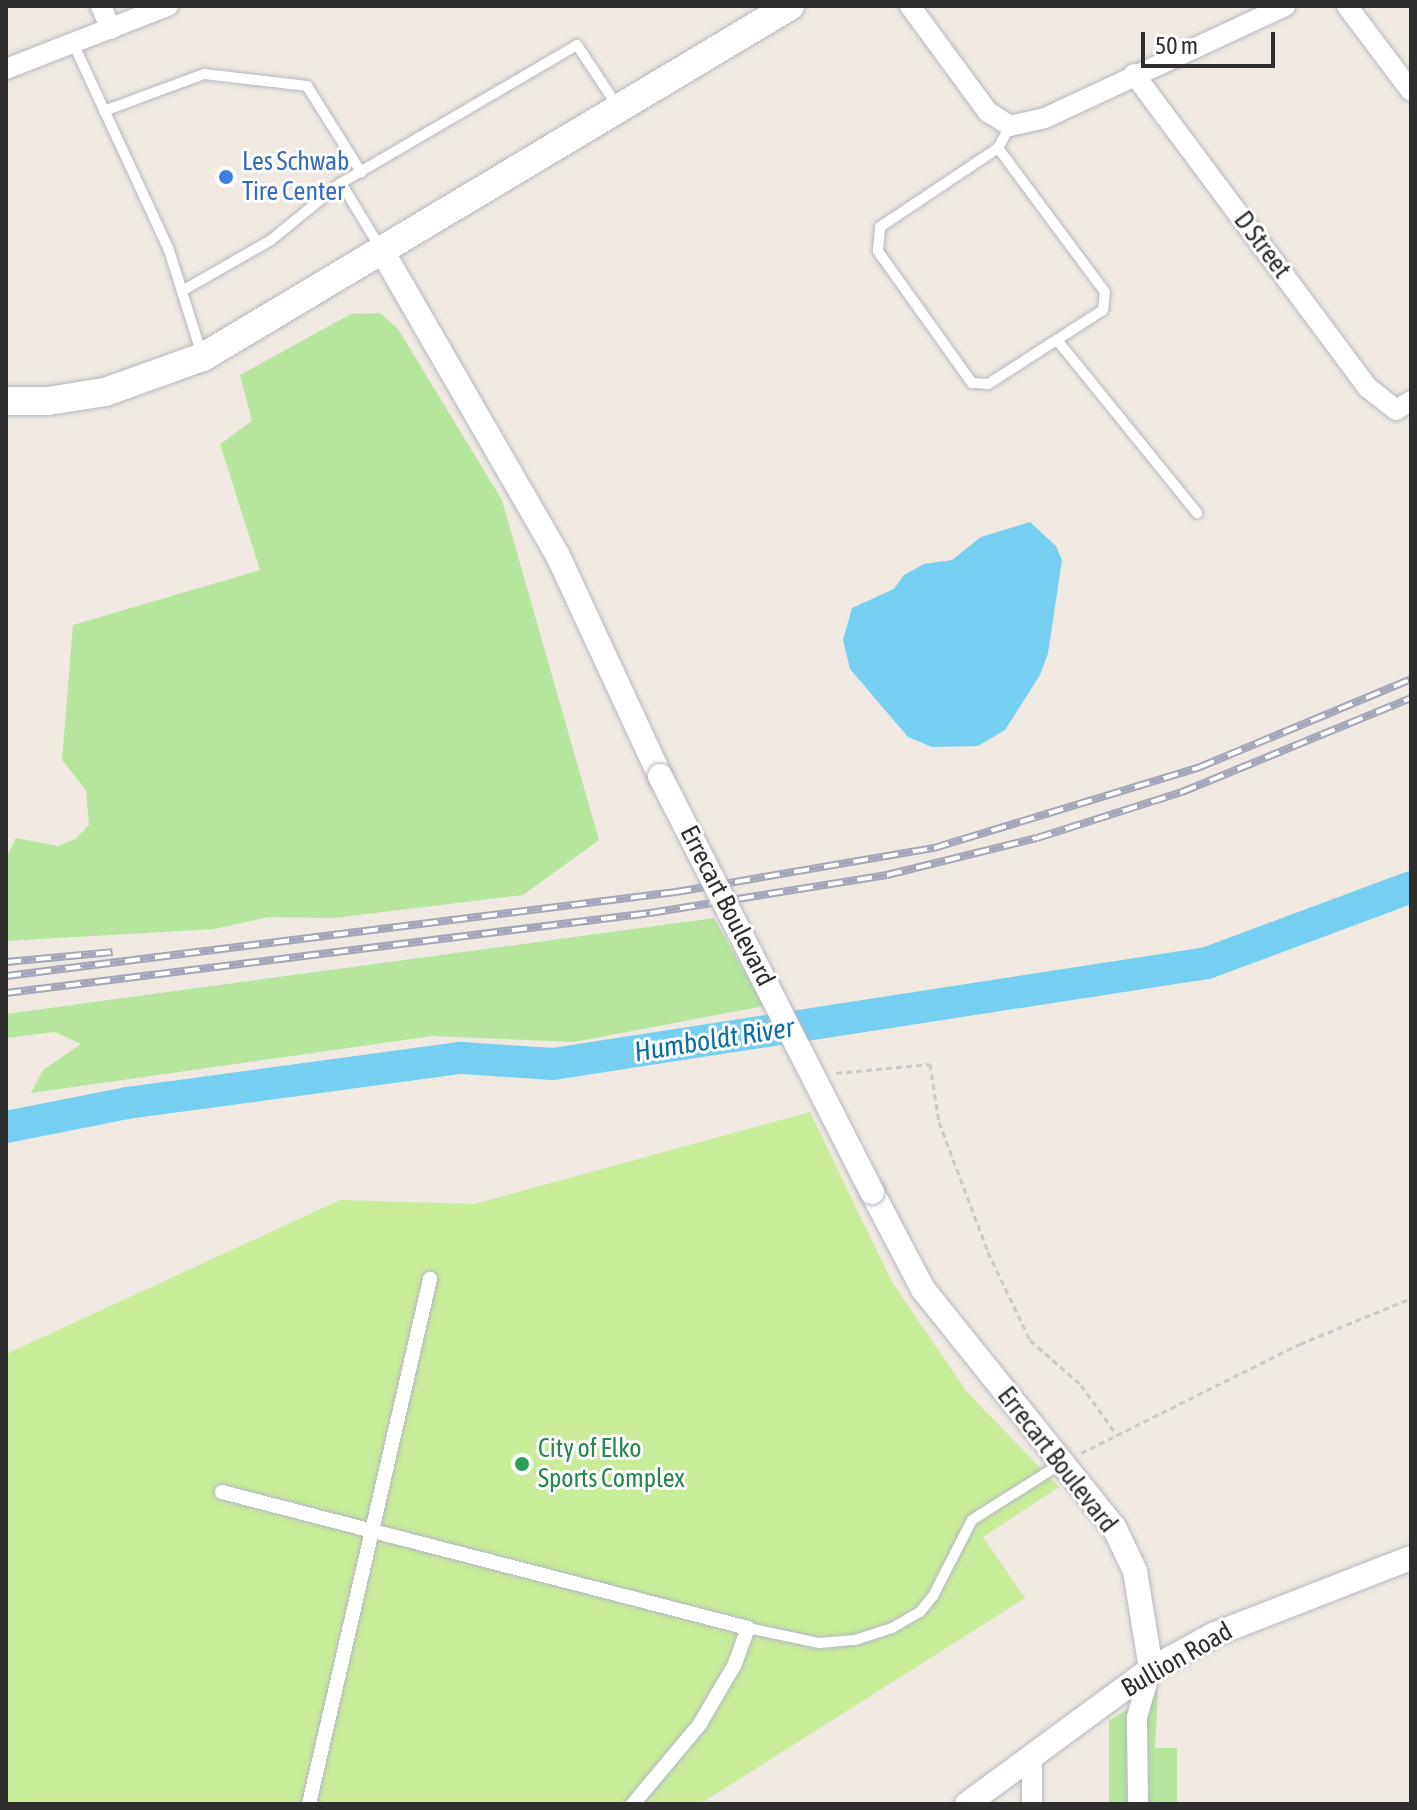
<!DOCTYPE html>
<style>
body{margin:0}
#map{position:relative;width:1417px;height:1810px;overflow:hidden;background:#efe9e1;font-family:"Asap Condensed",sans-serif}
div>[style]{position:absolute}
.green>*{inset:0;background:#b6e59e}
.pitch>*{inset:0;background:#c9ec9a}
.water>*{inset:0;background:#75cff0}
.river>*{height:32px;margin:-16px;padding:0 16px;transform-origin:16px;border-radius:16px;background:#75cff0}
.path>*{height:3px;margin-top:-1.5px;transform-origin:0;background:repeating-linear-gradient(90deg,#c9c9c9 0 6px,transparent 0 10px)}
.roads{filter:drop-shadow(0 0 2px #b4b7c1) drop-shadow(0 0 2px #b4b7c1)}
.service>*{height:10px;margin:-5px;padding:0 5px;transform-origin:5px;border-radius:5px;background:#fff}
.pedestrian>*{height:14px;margin:-7px;padding:0 7px;transform-origin:7px;border-radius:7px;background:#fff}
.minor>*{height:20px;margin:-10px;padding:0 10px;transform-origin:10px;border-radius:10px;background:#fff}
.tertiary>*{height:24px;margin:-12px;padding:0 12px;transform-origin:12px;border-radius:12px;background:#fff}
.secondary>*{height:28px;margin:-14px;padding:0 14px;transform-origin:14px;border-radius:14px;background:#fff}
.rail>*{height:8px;margin-top:-4px;transform-origin:0;background:repeating-linear-gradient(90deg,#fff 0 15px,#a3a6b8 0 30px);box-sizing:border-box;border-block:2px solid #a3a6b8}
.bridges{filter:drop-shadow(0 0 2px #b4b7c1) drop-shadow(0 0 2px #b4b7c1)}
.tertiary-bridge>*{height:24px;margin:-12px;padding:0 12px;transform-origin:12px;border-radius:12px;background:#fff}
.dots>*{width:22px;height:22px;translate:-50% -50%;box-sizing:border-box;border:4px solid #fff;border-radius:50%}
span{translate:-50% -50%;white-space:nowrap;text-align:center;line-height:1.15;-webkit-text-stroke:6px #fff;paint-order:stroke}
.shop-label{font-size:26px;color:#366cbe}
.left{translate:0 -50%;text-align:left}
.street-label{font-size:26px;color:#2e2e2e}
.leisure-label{font-size:26px;color:#27864d}
.water-label{font-size:28px;color:#0d6fa3;font-style:italic}
.frame{position:absolute;inset:0;border:8px solid #2e2e2e;pointer-events:none}
.scale{position:absolute;left:1141px;top:32px;width:134px;height:36px;box-sizing:border-box;border:4px solid #2e2e2e;border-top:0;padding-left:10px;font-size:24px;line-height:28px;white-space:nowrap;color:#2e2e2e;-webkit-text-stroke:6px #fff;paint-order:stroke}
</style>
<div id="map">
<div class="green">
<div style="clip-path:polygon(380px 313px,398px 329px,502px 500px,599px 840px,523px 895px,334px 918px,269px 917px,214px 929px,6px 941px,6px 858px,16px 838px,58px 846px,75px 839px,89px 825px,86px 790px,62px 760px,73px 625px,260px 570px,220px 444px,252px 421px,240px 375px,351px 314px)"></div>
<div style="clip-path:polygon(714px 918px,764px 1006px,574px 1042px,432px 1036px,31px 1093px,43px 1070px,81px 1044px,55px 1032px,6px 1038px,6px 1014px)"></div>
<div style="clip-path:polygon(1158px 1690px,1155px 1748px,1177px 1748px,1177px 1804px,1109px 1804px,1109px 1721px)"></div>
</div>
<div class="pitch">
<div style="clip-path:polygon(810px 1112px,892px 1282px,967px 1392px,1059px 1487px,983px 1537px,1025px 1598px,700px 1804px,6px 1804px,6px 1354px,340px 1200px,474px 1204px)"></div>
</div>
<div class="water">
<div style="clip-path:polygon(1030px 522px,1056px 546px,1062px 560px,1048px 653px,1040px 675px,1005px 730px,978px 746px,932px 747px,908px 737px,850px 669px,843px 640px,852px 608px,894px 589px,904px 575px,924px 564px,952px 560px,981px 537px)"></div>
</div>
<div class="river">
<div style="left:6px;top:1127px;width:123px;rotate:-11.2deg"></div>
<div style="left:127px;top:1103px;width:338px;rotate:-7.7deg"></div>
<div style="left:462px;top:1058px;width:91px;rotate:3.8deg"></div>
<div style="left:553px;top:1064px;width:662px;rotate:-8.78deg"></div>
<div style="left:1207px;top:963px;width:218px;rotate:-20.4deg"></div>
</div>
<div class="path">
<div style="left:836px;top:1073px;width:94px;rotate:-5.5deg"></div>
<div style="left:930px;top:1064px;width:59px;rotate:81.2deg"></div>
<div style="left:939px;top:1122px;width:139px;rotate:69.3deg"></div>
<div style="left:988px;top:1252px;width:98px;rotate:64.5deg"></div>
<div style="left:1030px;top:1340px;width:68px;rotate:41.4deg"></div>
<div style="left:1081px;top:1385px;width:62px;rotate:54.2deg"></div>
<div style="left:1081px;top:1453px;width:245px;rotate:-26.5deg"></div>
<div style="left:1300px;top:1344px;width:120px;rotate:-22.5deg"></div>
</div>
<div class="roads">
<div class="service">
<div style="left:73px;top:43px;width:228px;rotate:65.1deg"></div>
<div style="left:169px;top:250px;width:110px;rotate:72.6deg"></div>
<div style="left:104px;top:111px;width:107px;rotate:-20.3deg"></div>
<div style="left:204px;top:74px;width:104px;rotate:6.6deg"></div>
<div style="left:307px;top:86px;width:102px;rotate:57.9deg"></div>
<div style="left:998px;top:148px;width:179px;rotate:53.4deg"></div>
<div style="left:1105px;top:292px;width:18px;rotate:96deg"></div>
<div style="left:1103px;top:310px;width:137px;rotate:147.2deg"></div>
<div style="left:988px;top:384px;width:16px;rotate:-176deg"></div>
<div style="left:972px;top:383px;width:162px;rotate:-125.5deg"></div>
<div style="left:878px;top:251px;width:24px;rotate:-85deg"></div>
<div style="left:880px;top:227px;width:142px;rotate:-33.8deg"></div>
<div style="left:998px;top:148px;width:25px;rotate:-61deg"></div>
<div style="left:341px;top:183px;width:77px;rotate:58.8deg"></div>
<div style="left:182px;top:291px;width:103px;rotate:-29.8deg"></div>
<div style="left:271px;top:240px;width:90px;rotate:-39.2deg"></div>
<div style="left:341px;top:183px;width:273px;rotate:-30.3deg"></div>
<div style="left:577px;top:45px;width:74px;rotate:56.5deg"></div>
<div style="left:1057px;top:340px;width:223px;rotate:51deg"></div>
<div style="left:748px;top:1628px;width:73px;rotate:11.9deg"></div>
<div style="left:819px;top:1643px;width:36px;rotate:-5deg"></div>
<div style="left:855px;top:1640px;width:39px;rotate:-18deg"></div>
<div style="left:892px;top:1628px;width:32px;rotate:-30deg"></div>
<div style="left:920px;top:1612px;width:21px;rotate:-51deg"></div>
<div style="left:933px;top:1596px;width:85px;rotate:-62.8deg"></div>
<div style="left:972px;top:1520px;width:107px;rotate:-32.3deg"></div>
</div>
<div class="pedestrian">
<div style="left:222px;top:1492px;width:543px;rotate:14.5deg"></div>
<div style="left:748px;top:1628px;width:38px;rotate:110deg"></div>
<div style="left:735px;top:1664px;width:69px;rotate:120.3deg"></div>
<div style="left:700px;top:1724px;width:104px;rotate:129.9deg"></div>
<div style="left:309px;top:1804px;width:539px;rotate:-77.02deg"></div>
</div>
<div class="minor">
<div style="left:101px;top:6px;width:25px;rotate:67deg"></div>
<div style="left:910px;top:6px;width:132px;rotate:53.7deg"></div>
<div style="left:988px;top:112px;width:26px;rotate:32deg"></div>
<div style="left:1010px;top:126px;width:36px;rotate:-13deg"></div>
<div style="left:1045px;top:118px;width:265px;rotate:-25deg"></div>
<div style="left:1347px;top:6px;width:106px;rotate:53deg"></div>
<div style="left:6px;top:69px;width:174px;rotate:-21.3deg"></div>
<div style="left:1134px;top:74px;width:390px;rotate:53.3deg"></div>
<div style="left:1367px;top:387px;width:37px;rotate:38deg"></div>
<div style="left:1396px;top:410px;width:17px;rotate:-31deg"></div>
<div style="left:1032px;top:1757px;width:47px;rotate:90deg"></div>
<div style="left:1138px;top:1804px;width:87px;rotate:-90.7deg"></div>
<div style="left:1137px;top:1717px;width:50px;rotate:-73.7deg"></div>
</div>
<div class="tertiary">
<div style="left:382px;top:251px;width:352px;rotate:60deg"></div>
<div style="left:558px;top:556px;width:242px;rotate:65.1deg"></div>
<div style="left:872px;top:1192px;width:110px;rotate:62.3deg"></div>
<div style="left:923px;top:1289px;width:305px;rotate:51.3deg"></div>
<div style="left:1114px;top:1527px;width:49px;rotate:64.5deg"></div>
<div style="left:1135px;top:1571px;width:99px;rotate:80.7deg"></div>
<div style="left:967px;top:1804px;width:228px;rotate:-36.3deg"></div>
<div style="left:1151px;top:1669px;width:71px;rotate:-28.7deg"></div>
<div style="left:1213px;top:1635px;width:212px;rotate:-21.3deg"></div>
</div>
<div class="secondary">
<div style="left:6px;top:401px;width:42px"></div>
<div style="left:48px;top:401px;width:58px;rotate:-9deg"></div>
<div style="left:105px;top:392px;width:104px;rotate:-19.7deg"></div>
<div style="left:203px;top:357px;width:684px;rotate:-30.88deg"></div>
</div>
</div>
<div class="rail">
<div style="left:6px;top:962px;width:107px;rotate:-5.3deg"></div>
<div style="left:6px;top:976px;width:675px;rotate:-7.15deg"></div>
<div style="left:676px;top:892px;width:262px;rotate:-9.7deg"></div>
<div style="left:934px;top:848px;width:278px;rotate:-16.9deg"></div>
<div style="left:1200px;top:767px;width:229px;rotate:-22.6deg"></div>
<div style="left:6px;top:993px;width:649px;rotate:-7.08deg"></div>
<div style="left:650px;top:913px;width:240px;rotate:-9.1deg"></div>
<div style="left:887px;top:875px;width:154px;rotate:-13.9deg"></div>
<div style="left:1037px;top:838px;width:152px;rotate:-17.6deg"></div>
<div style="left:1182px;top:792px;width:248px;rotate:-22.3deg"></div>
</div>
<div class="bridges">
<div class="tertiary-bridge">
<div style="left:660px;top:776px;width:467px;rotate:63deg"></div>
</div>
</div>
<div class="dots">
<div style="left:226px;top:177px;background:#3f7fe0"></div>
<div style="left:522px;top:1464px;background:#2e9e5b"></div>
</div>
<div class="shop-label">
<span class="left" style="left:242px;top:177px">Les Schwab<br>Tire Center</span>
</div>
<div class="street-label">
<span style="left:1262px;top:245px;rotate:53deg">D Street</span>
<span style="left:727px;top:906px;rotate:63deg">Errecart Boulevard</span>
<span style="left:1057px;top:1460px;rotate:52deg">Errecart Boulevard</span>
<span style="left:1177px;top:1660px;rotate:-30deg">Bullion Road</span>
</div>
<div class="leisure-label">
<span class="left" style="left:538px;top:1464px">City of Elko<br>Sports Complex</span>
</div>
<div class="water-label">
<span style="left:714px;top:1039px;rotate:-9deg">Humboldt River</span>
</div>
<div class="frame"></div>
<div class="scale">50 m</div>
</div>
